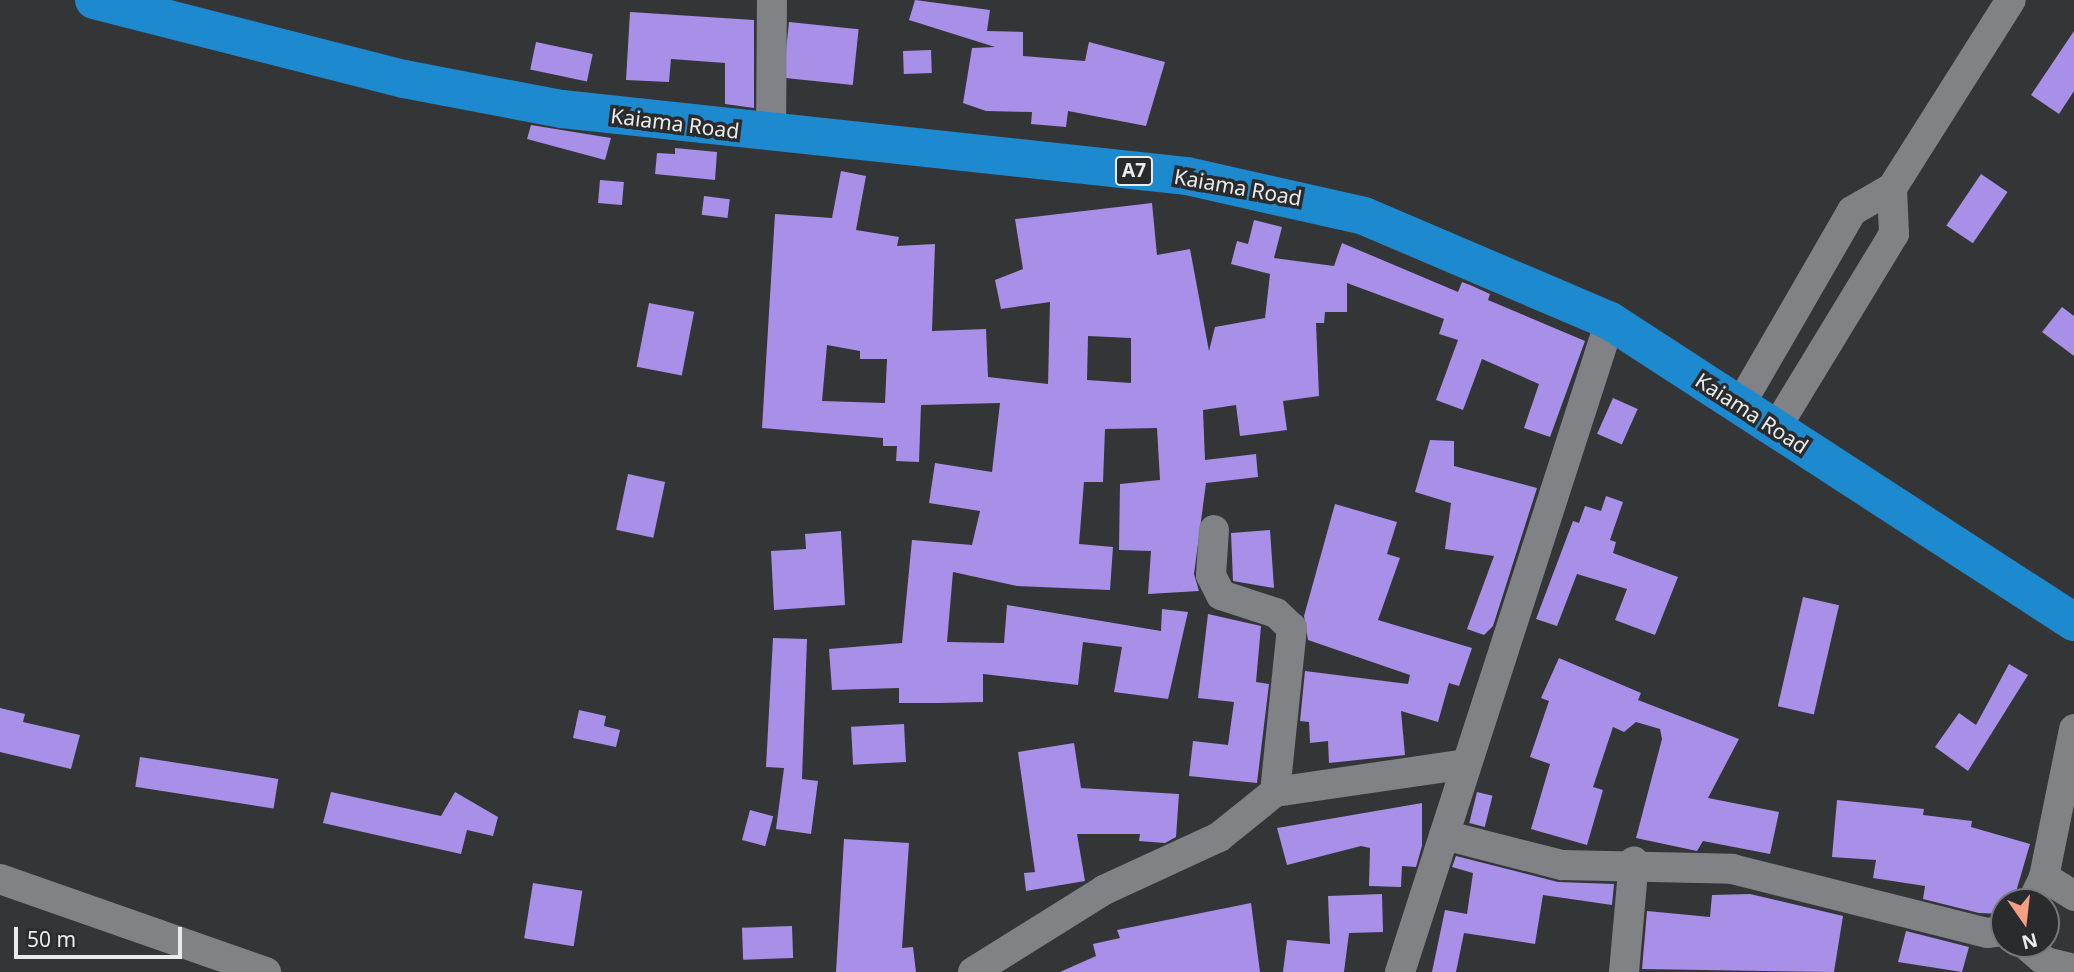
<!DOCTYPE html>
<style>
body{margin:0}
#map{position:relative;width:2074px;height:972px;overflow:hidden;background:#343537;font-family:"Noto Sans",sans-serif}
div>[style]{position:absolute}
.building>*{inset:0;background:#a88fe8;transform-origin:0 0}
.minor>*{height:30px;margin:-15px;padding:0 15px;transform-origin:15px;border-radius:15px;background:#818285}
.highway>*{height:38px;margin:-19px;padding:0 19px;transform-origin:19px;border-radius:19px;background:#1d89cf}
span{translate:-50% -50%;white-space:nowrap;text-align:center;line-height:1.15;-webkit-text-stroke:7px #2a2b2d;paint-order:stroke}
.shield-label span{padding:2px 5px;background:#2a2b2d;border:2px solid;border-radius:5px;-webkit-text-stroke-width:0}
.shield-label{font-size:19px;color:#ebebed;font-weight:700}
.street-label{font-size:21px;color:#ebebed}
.north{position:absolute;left:1990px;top:888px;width:70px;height:70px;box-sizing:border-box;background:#2a2b2d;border:2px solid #77787a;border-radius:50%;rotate:166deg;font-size:19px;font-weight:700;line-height:28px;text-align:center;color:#ebebed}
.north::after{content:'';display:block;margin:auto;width:24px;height:32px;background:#f39f83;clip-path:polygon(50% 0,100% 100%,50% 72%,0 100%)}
.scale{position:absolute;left:14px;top:927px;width:168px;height:32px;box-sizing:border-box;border:4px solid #ebebed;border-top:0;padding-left:9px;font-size:21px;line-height:24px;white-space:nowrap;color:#ebebed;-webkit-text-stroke:5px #2a2b2d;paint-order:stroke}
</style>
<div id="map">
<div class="building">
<div style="clip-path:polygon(915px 0,990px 10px,987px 31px,1023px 32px,1023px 56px,1085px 61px,1089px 42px,1165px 62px,1146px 126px,1068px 111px,1066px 127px,1031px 124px,1032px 112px,986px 111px,963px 103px,972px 48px,995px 47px,909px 20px)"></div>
<div style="clip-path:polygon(630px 12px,754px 20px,754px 108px,725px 104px,725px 63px,671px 59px,669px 82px,626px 80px)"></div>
<div style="left:789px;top:22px;width:70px;height:56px;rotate:6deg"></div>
<div style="clip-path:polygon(2074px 31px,2074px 91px,2059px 114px,2031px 95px)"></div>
<div style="left:536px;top:42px;width:58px;height:28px;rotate:12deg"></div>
<div style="left:931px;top:50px;width:23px;height:28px;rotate:88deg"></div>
<div style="clip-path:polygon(531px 125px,611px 138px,605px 160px,527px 139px)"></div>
<div style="clip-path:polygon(675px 148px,717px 152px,715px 180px,655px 174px,657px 153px,675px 154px)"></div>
<div style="clip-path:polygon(evenodd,841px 171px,866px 176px,856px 230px,899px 237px,897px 246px,935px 244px,932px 331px,986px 329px,988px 377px,1048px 384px,1050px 302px,1001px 309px,995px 280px,1023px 269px,1015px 219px,1152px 203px,1157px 255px,1190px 249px,1209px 351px,1215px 327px,1265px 318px,1270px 274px,1231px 264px,1237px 241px,1248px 244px,1254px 220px,1282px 227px,1274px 258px,1334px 266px,1342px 243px,1458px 292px,1462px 282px,1470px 285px,1490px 294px,1488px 300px,1585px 341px,1550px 437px,1524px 428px,1539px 384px,1482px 359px,1463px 410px,1436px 400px,1458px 340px,1439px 334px,1444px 319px,1347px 283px,1347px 312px,1325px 312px,1324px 323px,1316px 323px,1319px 396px,1283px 401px,1287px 430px,1240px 436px,1236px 405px,1203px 410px,1205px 460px,1256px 454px,1258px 477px,1206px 483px,1194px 574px,1199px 591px,1148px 594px,1151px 551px,1119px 550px,1120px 484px,1160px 480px,1157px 428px,1105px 429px,1103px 482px,1084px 482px,1079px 544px,1113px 547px,1110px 590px,1017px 586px,953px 572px,947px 642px,1004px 643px,1007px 605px,1161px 631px,1162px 609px,1188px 612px,1168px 699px,1114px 692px,1122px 647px,1083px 642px,1078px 685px,983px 674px,983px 702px,939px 703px,899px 703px,899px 688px,832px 690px,829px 649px,902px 643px,912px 540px,972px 545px,980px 511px,929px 503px,935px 463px,992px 472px,1000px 403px,921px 405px,919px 462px,896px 461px,897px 446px,883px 446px,883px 438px,762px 428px,775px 214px,832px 218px,841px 171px,1088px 336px,1131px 338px,1131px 383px,1087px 380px,1088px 336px,841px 171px,827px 345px,860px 351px,860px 359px,887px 359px,885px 403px,822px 401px,827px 345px)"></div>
<div style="left:1981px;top:174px;width:32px;height:62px;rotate:34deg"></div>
<div style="left:600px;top:180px;width:24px;height:23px;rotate:5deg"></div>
<div style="left:704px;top:196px;width:26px;height:19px;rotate:7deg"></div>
<div style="left:649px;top:303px;width:46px;height:65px;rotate:11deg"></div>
<div style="clip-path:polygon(2062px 307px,2074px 316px,2074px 356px,2042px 332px)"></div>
<div style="left:1613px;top:398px;width:27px;height:39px;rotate:24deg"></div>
<div style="clip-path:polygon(1430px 440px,1454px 441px,1454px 466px,1537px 488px,1493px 626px,1484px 635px,1467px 629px,1494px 556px,1445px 549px,1451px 503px,1415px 492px)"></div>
<div style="left:628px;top:474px;width:38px;height:57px;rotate:12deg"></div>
<div style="clip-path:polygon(1606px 496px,1623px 502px,1610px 540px,1616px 542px,1613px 553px,1678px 577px,1655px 635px,1615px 620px,1627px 589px,1577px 574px,1557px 626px,1536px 619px,1573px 521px,1579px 523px,1585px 506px,1601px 511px)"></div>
<div style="clip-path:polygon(1335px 504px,1397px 522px,1387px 554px,1400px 558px,1378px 620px,1472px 648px,1459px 686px,1449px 683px,1438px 722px,1401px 711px,1405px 755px,1329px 763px,1328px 741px,1310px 743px,1309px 722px,1300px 721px,1305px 671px,1408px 684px,1410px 675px,1308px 640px,1304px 616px)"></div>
<div style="clip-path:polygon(1270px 530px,1274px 588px,1233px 581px,1231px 533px)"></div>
<div style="clip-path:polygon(841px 531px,845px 605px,774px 610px,771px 551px,806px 549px,805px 534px)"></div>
<div style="left:1803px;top:597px;width:37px;height:112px;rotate:13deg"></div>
<div style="clip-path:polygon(1208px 614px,1261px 626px,1256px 682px,1269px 684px,1257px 783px,1189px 776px,1193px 741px,1228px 745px,1234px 702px,1198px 698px)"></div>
<div style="clip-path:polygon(773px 638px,807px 639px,802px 779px,818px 781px,811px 834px,776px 829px,784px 768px,766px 767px)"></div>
<div style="clip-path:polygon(1559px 658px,1641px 693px,1638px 700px,1739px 739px,1708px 798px,1779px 812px,1770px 854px,1703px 841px,1697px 851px,1636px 838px,1662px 739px,1660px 729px,1636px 722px,1624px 732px,1613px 727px,1593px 787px,1603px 790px,1587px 845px,1531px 829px,1550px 764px,1530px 757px,1549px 701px,1541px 698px)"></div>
<div style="clip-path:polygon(2009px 664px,2028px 675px,1968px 771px,1935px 747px,1959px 713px,1976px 725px)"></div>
<div style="clip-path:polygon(0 708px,25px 714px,23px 722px,80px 735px,71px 769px,0 752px)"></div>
<div style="clip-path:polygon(579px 710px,606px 716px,604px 726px,620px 730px,616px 747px,573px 738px)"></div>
<div style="left:904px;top:724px;width:38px;height:53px;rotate:87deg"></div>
<div style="clip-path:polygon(1074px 743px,1081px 788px,1179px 794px,1176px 837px,1165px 843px,1139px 841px,1140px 834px,1077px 834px,1085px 881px,1026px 891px,1024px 873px,1035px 872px,1018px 752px)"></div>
<div style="left:140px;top:757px;width:140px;height:30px;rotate:9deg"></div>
<div style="clip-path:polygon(331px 792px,441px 816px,455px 792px,498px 817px,493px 836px,467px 830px,461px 854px,323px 823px)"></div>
<div style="left:1477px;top:792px;width:16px;height:32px;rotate:14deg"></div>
<div style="clip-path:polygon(1837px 800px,1924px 809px,1923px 815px,1972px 821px,1971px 827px,2030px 844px,2013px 902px,2004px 902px,2004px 914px,1979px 913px,1923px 899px,1925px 886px,1873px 878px,1876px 860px,1832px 857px)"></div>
<div style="clip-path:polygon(1422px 803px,1422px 846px,1416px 867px,1402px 866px,1401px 887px,1369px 886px,1370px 848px,1361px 846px,1287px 865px,1277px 828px)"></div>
<div style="left:750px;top:810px;width:24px;height:31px;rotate:15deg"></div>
<div style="clip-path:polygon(844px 839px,909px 843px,902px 948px,913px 947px,916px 972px,836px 972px)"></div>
<div style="clip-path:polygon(1456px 856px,1558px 882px,1614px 884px,1612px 905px,1543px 895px,1535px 944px,1464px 933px,1456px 972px,1432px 972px,1445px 910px,1467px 914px,1473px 873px,1452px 867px)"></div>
<div style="left:533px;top:883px;width:50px;height:56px;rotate:9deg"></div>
<div style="clip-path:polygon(1382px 894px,1383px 932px,1349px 933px,1344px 972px,1283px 972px,1287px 940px,1330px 944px,1328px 896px)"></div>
<div style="clip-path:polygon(1750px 894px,1843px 916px,1834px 972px,1642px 969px,1647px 911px,1710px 917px,1712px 895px)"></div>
<div style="clip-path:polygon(1251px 903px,1260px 972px,1060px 972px,1096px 956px,1093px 944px,1120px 938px,1117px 930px)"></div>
<div style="left:792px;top:926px;width:32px;height:50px;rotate:88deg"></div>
<div style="clip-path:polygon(1906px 931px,1969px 947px,1962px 972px,1898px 962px)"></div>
</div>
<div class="minor">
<div style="left:771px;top:135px;width:135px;rotate:-89.6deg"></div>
<div style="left:1740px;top:405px;width:224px;rotate:-60deg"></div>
<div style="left:1852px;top:211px;width:46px;rotate:-29.9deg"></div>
<div style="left:1892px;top:188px;width:222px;rotate:-57.7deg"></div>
<div style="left:1776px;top:428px;width:227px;rotate:-58.7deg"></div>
<div style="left:1894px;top:234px;width:46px;rotate:-92.5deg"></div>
<div style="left:1275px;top:792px;width:193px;rotate:-8.3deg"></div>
<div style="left:1444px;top:835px;width:122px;rotate:14.3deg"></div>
<div style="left:1562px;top:865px;width:170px;rotate:1.3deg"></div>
<div style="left:1732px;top:869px;width:263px;rotate:14.1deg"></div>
<div style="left:1987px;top:933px;width:17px;rotate:-7deg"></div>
<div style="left:2044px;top:877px;width:36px;rotate:32deg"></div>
<div style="left:0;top:879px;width:282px;rotate:19.3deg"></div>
<div style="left:2032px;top:902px;width:28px;rotate:-64deg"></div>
<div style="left:2044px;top:877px;width:151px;rotate:-78.5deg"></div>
<div style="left:2025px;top:944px;width:28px;rotate:41deg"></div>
<div style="left:2046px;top:962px;width:29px;rotate:14deg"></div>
<div style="left:973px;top:972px;width:155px;rotate:-32deg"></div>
<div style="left:1104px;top:890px;width:127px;rotate:-24.7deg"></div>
<div style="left:1219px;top:837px;width:72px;rotate:-38.8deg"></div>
<div style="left:1275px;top:792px;width:165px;rotate:-84.1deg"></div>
<div style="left:1292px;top:628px;width:22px;rotate:-137deg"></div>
<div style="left:1276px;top:613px;width:58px;rotate:-161.9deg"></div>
<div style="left:1221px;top:595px;width:22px;rotate:-117deg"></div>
<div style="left:1211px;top:575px;width:45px;rotate:-86.2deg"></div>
<div style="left:1400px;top:972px;width:684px;rotate:-72.12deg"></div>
<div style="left:1624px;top:972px;width:111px;rotate:-84.9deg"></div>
</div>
<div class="highway">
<div style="left:94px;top:0;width:320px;rotate:14.3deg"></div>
<div style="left:404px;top:79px;width:161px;rotate:10.8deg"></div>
<div style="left:562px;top:109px;width:629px;rotate:6.12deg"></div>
<div style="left:1187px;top:176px;width:181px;rotate:12.7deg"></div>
<div style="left:1364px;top:216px;width:267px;rotate:23.1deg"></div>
<div style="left:1610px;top:321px;width:553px;rotate:32.97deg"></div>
</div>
<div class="shield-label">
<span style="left:1134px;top:171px">A7</span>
</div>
<div class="street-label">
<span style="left:675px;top:123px;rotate:7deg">Kaiama Road</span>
<span style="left:1238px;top:187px;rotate:10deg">Kaiama Road</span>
<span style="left:1752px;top:413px;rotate:33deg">Kaiama Road</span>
</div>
<div class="north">N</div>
<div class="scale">50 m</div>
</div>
